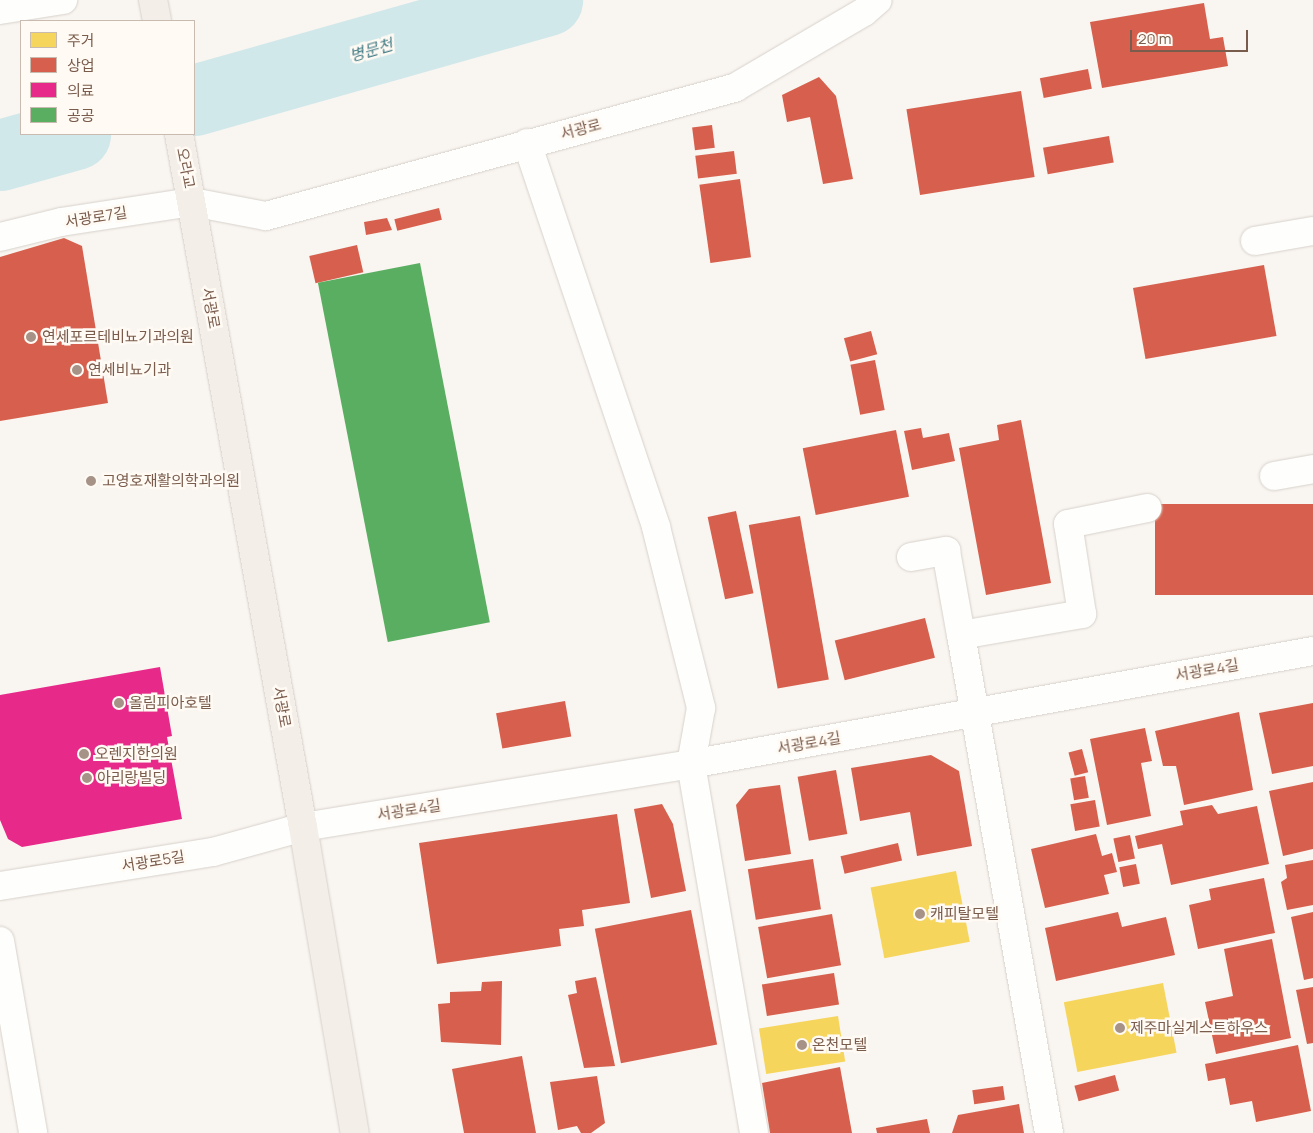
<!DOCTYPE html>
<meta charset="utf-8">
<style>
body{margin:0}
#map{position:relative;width:1313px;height:1133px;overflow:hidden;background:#f9f5f0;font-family:Manrope,"Noto Sans KR",sans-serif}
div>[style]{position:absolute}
.homes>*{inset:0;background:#f6d55c;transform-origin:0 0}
.shops>*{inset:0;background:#d6604d;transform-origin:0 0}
.health>*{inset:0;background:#e7298a}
.public>*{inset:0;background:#5aae61;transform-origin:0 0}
.river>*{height:71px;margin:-35.5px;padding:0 35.5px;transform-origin:35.5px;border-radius:35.5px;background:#d0e8ea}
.roads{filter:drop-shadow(0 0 1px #d7d1cb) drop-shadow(0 0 1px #d7d1cb)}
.minor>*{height:28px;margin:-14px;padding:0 14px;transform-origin:14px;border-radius:14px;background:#fefefd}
.major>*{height:28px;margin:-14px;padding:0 14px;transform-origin:14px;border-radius:14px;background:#f3eee8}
.dots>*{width:14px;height:14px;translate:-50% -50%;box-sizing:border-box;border:2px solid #fffaf3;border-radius:50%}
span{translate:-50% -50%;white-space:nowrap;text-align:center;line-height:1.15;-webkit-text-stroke:5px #fffaf3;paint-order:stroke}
.street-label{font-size:15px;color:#7a5c4d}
.poi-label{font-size:15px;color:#7a5c4d}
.left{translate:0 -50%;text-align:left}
.water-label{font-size:16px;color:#437c86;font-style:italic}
.legend{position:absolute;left:20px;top:20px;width:175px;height:115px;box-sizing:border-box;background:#fffaf3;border:1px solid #cabbb1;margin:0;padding:6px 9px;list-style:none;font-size:15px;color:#7a5c4d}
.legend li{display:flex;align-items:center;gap:10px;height:25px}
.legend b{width:25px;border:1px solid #cabbb1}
.scale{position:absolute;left:1130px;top:30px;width:118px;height:22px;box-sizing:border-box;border:2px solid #7a5c4d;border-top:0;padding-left:6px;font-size:15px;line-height:18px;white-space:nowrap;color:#7a5c4d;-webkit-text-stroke:4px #fffaf3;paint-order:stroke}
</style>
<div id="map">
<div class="homes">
<div style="left:956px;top:871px;width:72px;height:87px;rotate:79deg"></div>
<div style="left:1163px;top:983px;width:71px;height:101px;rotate:79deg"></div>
<div style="left:838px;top:1016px;width:46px;height:80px;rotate:81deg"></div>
</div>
<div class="shops">
<div style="clip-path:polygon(1204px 3px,1210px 39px,1223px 37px,1228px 66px,1102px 88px,1090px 22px)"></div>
<div style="left:1088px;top:69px;width:20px;height:49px;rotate:79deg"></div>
<div style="clip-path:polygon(819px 77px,836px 96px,853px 179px,823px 184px,810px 117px,787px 122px,782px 95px)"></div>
<div style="left:1021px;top:91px;width:87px;height:116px;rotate:81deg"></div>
<div style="left:712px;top:125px;width:23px;height:20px;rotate:83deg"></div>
<div style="left:1109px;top:136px;width:27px;height:67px;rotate:80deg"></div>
<div style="left:734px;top:151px;width:23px;height:39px;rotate:83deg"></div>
<div style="left:740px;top:179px;width:79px;height:41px;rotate:82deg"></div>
<div style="left:439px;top:208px;width:12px;height:46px;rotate:76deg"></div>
<div style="clip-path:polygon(387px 218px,392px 230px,366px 235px,364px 222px)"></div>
<div style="clip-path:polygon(64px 238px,82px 246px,108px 403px,0 421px,0 257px)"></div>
<div style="left:357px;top:245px;width:28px;height:49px;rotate:77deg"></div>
<div style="left:1264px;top:265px;width:72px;height:133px;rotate:80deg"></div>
<div style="left:871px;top:331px;width:24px;height:28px;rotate:75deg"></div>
<div style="left:875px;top:360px;width:51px;height:25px;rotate:79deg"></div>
<div style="clip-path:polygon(1021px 420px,1051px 583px,986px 595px,959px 448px,999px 440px,997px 425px)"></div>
<div style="clip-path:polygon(921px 428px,923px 438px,949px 433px,955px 461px,912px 470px,904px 431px)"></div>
<div style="left:896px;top:430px;width:68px;height:95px;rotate:79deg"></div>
<div style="left:1313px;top:504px;width:91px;height:158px;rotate:90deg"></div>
<div style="left:736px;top:511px;width:84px;height:29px;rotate:78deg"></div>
<div style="left:800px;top:516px;width:166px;height:52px;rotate:80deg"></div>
<div style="left:925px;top:618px;width:41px;height:93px;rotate:76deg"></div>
<div style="left:565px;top:701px;width:36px;height:70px;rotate:80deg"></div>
<div style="clip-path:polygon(1313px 703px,1313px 766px,1272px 774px,1259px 713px)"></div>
<div style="clip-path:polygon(1239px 712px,1253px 790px,1184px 805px,1176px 766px,1163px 766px,1155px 731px)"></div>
<div style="clip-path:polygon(1145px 728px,1152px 761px,1141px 763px,1151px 816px,1107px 825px,1090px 739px)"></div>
<div style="left:1082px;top:749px;width:24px;height:14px;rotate:75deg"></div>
<div style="clip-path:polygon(931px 755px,959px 771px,972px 846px,917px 856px,910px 812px,860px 821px,851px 768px)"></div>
<div style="left:836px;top:770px;width:65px;height:39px;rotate:80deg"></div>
<div style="left:1085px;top:776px;width:22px;height:15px;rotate:80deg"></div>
<div style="clip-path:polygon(1313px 782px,1313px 849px,1283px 856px,1269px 791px)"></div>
<div style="clip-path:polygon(780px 785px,791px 854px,745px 861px,736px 805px,749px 789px)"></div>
<div style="left:1095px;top:800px;width:27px;height:25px;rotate:80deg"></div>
<div style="clip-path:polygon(662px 804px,673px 824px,686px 891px,651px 898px,634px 809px)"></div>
<div style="clip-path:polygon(1212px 805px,1218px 814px,1257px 806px,1269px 864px,1171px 885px,1162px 844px,1138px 849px,1135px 836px,1183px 825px,1180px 811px)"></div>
<div style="clip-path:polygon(617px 814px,630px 903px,582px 910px,584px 926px,559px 929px,561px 946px,437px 964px,419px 843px)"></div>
<div style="clip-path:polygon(1096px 834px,1102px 856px,1112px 853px,1117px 872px,1104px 875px,1109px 894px,1045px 908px,1031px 849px)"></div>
<div style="left:1130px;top:835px;width:24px;height:17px;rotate:78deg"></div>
<div style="left:898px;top:843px;width:18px;height:59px;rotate:77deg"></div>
<div style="left:813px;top:859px;width:51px;height:66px;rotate:81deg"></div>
<div style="clip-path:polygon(1313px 860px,1313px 905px,1287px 910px,1281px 882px,1287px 878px,1285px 865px)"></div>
<div style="left:1136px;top:864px;width:20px;height:17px;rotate:79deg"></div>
<div style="clip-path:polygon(1264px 878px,1275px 933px,1198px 949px,1189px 905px,1211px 900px,1209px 889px)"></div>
<div style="left:691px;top:910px;width:137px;height:98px;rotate:79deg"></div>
<div style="clip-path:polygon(1118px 912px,1122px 927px,1166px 917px,1175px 955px,1056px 981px,1045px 928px)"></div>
<div style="clip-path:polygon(1313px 912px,1313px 978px,1304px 980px,1291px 917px)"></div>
<div style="left:832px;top:914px;width:52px;height:75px;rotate:80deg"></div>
<div style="clip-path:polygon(1272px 939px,1291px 1038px,1216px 1054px,1205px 1002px,1233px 996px,1224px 949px)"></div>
<div style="left:834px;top:973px;width:32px;height:73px;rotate:81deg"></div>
<div style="clip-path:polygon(596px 977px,615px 1066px,584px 1068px,568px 995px,577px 993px,575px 981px)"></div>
<div style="clip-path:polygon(502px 981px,501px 1045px,441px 1042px,438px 1004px,450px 1003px,450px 992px,481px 991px,482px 982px)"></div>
<div style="clip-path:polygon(1313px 987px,1313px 1043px,1307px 1044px,1296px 990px)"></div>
<div style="clip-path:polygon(1298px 1045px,1311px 1111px,1256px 1122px,1252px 1101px,1230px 1105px,1225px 1078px,1208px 1081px,1205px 1064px)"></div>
<div style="clip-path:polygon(522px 1056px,536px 1133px,464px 1133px,452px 1069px)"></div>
<div style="clip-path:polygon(840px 1067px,852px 1133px,770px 1133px,762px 1083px)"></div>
<div style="left:1115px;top:1075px;width:16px;height:42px;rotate:75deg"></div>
<div style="clip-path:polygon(597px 1076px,605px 1123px,591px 1133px,581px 1133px,577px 1126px,558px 1130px,550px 1082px)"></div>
<div style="left:1003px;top:1086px;width:14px;height:31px;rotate:82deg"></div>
<div style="clip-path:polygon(1019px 1104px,1024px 1133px,952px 1133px,958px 1115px)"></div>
<div style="clip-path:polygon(927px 1119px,930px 1133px,877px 1133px,876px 1128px)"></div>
</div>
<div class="health">
<div style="clip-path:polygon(160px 667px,172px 736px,167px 737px,182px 819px,22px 847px,8px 839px,0 820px,0 695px)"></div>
</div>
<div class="public">
<div style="left:420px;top:263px;width:366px;height:104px;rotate:79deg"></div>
</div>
<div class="river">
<div style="left:194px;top:100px;width:367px;rotate:-15.8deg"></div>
<div style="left:0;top:155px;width:78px;rotate:-15.6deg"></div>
</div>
<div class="roads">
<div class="minor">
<div style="left:0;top:10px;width:64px;rotate:-9deg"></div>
<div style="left:527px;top:143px;width:405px;rotate:71.4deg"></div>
<div style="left:656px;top:527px;width:187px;rotate:76deg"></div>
<div style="left:701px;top:708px;width:57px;rotate:100.1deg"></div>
<div style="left:691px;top:764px;width:374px;rotate:80.3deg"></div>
<div style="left:0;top:237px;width:63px;rotate:-13.8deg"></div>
<div style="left:61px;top:222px;width:133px;rotate:-8.7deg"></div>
<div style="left:192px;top:202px;width:75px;rotate:10.7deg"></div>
<div style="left:266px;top:216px;width:487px;rotate:-15.3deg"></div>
<div style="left:736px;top:87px;width:148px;rotate:-30.4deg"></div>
<div style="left:864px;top:12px;width:18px;rotate:-41deg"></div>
<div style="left:1255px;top:241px;width:59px;rotate:-9.8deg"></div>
<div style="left:1274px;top:476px;width:40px;rotate:-10deg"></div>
<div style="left:911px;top:557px;width:36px;rotate:-10deg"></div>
<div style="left:946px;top:551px;width:85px;rotate:79.9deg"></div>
<div style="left:0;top:886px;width:216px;rotate:-9.1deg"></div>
<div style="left:213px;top:852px;width:93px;rotate:-15.5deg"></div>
<div style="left:303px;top:827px;width:393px;rotate:-9.2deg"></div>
<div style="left:691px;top:764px;width:632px;rotate:-10.3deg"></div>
<div style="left:0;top:941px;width:195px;rotate:80.2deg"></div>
<div style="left:1049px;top:1133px;width:506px;rotate:-100.02deg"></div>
<div style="left:961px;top:635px;width:123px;rotate:-9.8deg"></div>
<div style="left:1082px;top:614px;width:91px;rotate:-98.8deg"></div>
<div style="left:1068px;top:524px;width:81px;rotate:-11.4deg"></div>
</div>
<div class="major">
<div style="left:153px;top:0;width:21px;rotate:79deg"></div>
<div style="left:179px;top:134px;width:704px;rotate:79.86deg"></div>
<div style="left:303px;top:827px;width:310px;rotate:80.4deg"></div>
</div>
</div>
<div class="dots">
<div style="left:31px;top:337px;background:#a69286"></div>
<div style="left:77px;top:370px;background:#a69286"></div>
<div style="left:91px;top:481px;background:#a69286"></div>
<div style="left:119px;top:703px;background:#a69286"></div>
<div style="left:84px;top:754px;background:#a69286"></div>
<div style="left:87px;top:778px;background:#a69286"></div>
<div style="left:920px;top:914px;background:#a69286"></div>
<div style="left:1120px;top:1028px;background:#a69286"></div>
<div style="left:802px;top:1045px;background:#a69286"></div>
</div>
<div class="street-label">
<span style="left:581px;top:129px;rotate:-15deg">서광로</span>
<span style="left:186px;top:168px;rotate:79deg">오라교</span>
<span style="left:96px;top:217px;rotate:-9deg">서광로7길</span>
<span style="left:211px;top:308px;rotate:80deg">서광로</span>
<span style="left:1207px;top:670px;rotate:-10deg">서광로4길</span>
<span style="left:282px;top:707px;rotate:80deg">서광로</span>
<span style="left:809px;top:743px;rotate:-10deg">서광로4길</span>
<span style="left:409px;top:810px;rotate:-9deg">서광로4길</span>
<span style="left:153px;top:861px;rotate:-9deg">서광로5길</span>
</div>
<div class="poi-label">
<span class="left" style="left:42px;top:337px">연세포르테비뇨기과의원</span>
<span class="left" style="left:88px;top:370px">연세비뇨기과</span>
<span class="left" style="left:102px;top:481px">고영호재활의학과의원</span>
<span class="left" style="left:129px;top:703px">올림피아호텔</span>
<span class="left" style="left:95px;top:754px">오렌지한의원</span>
<span class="left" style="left:97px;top:778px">아리랑빌딩</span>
<span class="left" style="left:930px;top:914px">캐피탈모텔</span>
<span class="left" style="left:1130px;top:1028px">제주마실게스트하우스</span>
<span class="left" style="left:812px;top:1045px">온천모텔</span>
</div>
<div class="water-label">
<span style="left:371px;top:50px;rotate:-16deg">병문천</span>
</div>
<ul class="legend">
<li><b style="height:14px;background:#f6d55c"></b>주거</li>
<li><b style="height:14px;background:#d6604d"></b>상업</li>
<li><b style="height:14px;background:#e7298a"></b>의료</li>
<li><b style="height:14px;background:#5aae61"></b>공공</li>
</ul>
<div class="scale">20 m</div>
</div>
